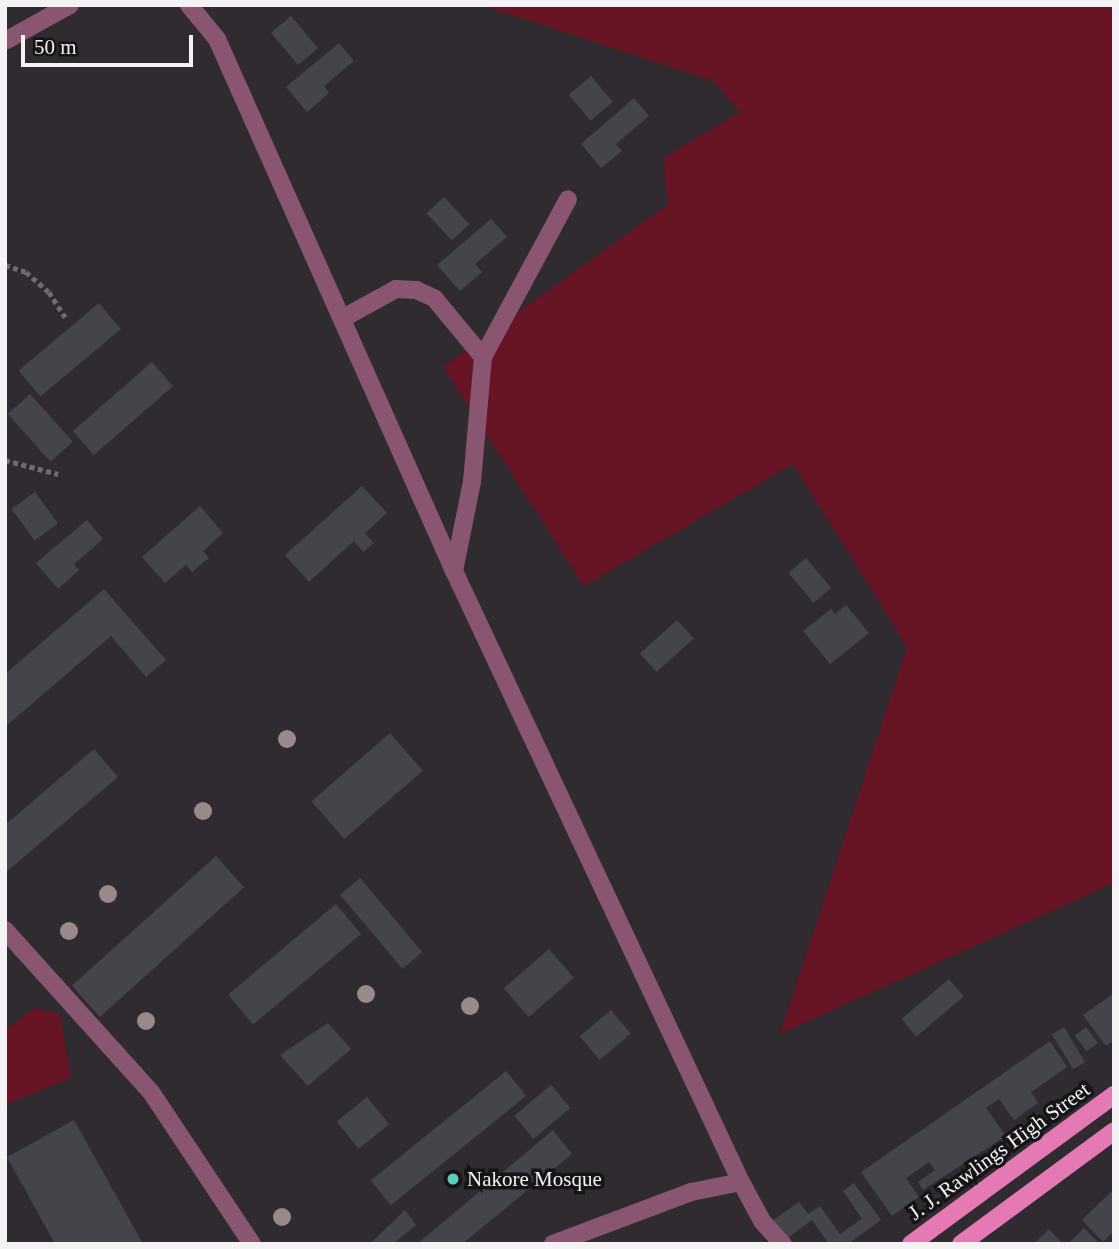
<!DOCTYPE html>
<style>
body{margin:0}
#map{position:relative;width:1119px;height:1249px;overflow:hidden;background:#2f2b30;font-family:Georgia,serif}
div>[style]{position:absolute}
.green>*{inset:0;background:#671425}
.building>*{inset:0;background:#45444a;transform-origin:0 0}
.path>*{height:4.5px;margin-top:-2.25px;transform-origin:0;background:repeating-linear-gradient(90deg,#6e6a6f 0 5px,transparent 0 8.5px)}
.minor>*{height:18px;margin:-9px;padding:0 9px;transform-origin:9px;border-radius:9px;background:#8a5570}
.primary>*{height:18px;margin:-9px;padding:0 9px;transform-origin:9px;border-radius:9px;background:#e579b4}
.trees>*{width:18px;height:18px;margin:-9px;border-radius:50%;background:#9a898c}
.dots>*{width:19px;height:19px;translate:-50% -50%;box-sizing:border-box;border:4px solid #161416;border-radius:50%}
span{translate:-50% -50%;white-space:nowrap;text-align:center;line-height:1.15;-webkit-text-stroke:7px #161416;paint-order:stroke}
.street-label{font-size:21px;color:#f4f2f5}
.poi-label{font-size:21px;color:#f4f2f5}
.left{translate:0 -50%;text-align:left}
.frame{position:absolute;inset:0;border:7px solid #f4f2f5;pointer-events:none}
.scale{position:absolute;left:21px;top:35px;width:172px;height:32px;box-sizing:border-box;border:4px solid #f4f2f5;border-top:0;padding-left:9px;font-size:21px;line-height:24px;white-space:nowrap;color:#f4f2f5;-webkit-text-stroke:5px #161416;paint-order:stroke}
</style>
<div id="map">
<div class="green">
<div style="clip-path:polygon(481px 5px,1114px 5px,1114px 883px,780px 1034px,907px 647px,793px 464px,584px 586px,443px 367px,668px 204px,663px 158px,740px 112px,713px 81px)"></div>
<div style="clip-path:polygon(35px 1008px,60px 1014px,71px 1078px,5px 1105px,5px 1030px)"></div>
</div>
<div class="building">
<div style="left:291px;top:16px;width:42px;height:26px;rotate:50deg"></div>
<div style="clip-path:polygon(339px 43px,354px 61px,324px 86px,329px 93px,307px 112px,286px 87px)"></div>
<div style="left:591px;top:76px;width:34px;height:29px;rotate:50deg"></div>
<div style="clip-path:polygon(634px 98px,649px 116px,616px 144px,622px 151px,601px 168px,581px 144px)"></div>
<div style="left:444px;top:197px;width:37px;height:24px;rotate:47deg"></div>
<div style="clip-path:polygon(491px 219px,507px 237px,475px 264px,482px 272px,460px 291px,437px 265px)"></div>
<div style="left:99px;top:303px;width:34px;height:105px;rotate:50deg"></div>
<div style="left:152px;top:362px;width:32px;height:105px;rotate:49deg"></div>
<div style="left:30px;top:394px;width:64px;height:30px;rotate:48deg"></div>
<div style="clip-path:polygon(362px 486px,387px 513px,365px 533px,374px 543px,363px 552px,354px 541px,309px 582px,285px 555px)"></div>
<div style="left:35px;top:492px;width:39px;height:29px;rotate:54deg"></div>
<div style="clip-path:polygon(200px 506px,223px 533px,203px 551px,209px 558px,192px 572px,186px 565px,165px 583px,142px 557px)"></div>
<div style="clip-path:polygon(87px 520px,103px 539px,74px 564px,79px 570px,58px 589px,36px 563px)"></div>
<div style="left:806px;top:558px;width:39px;height:23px;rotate:50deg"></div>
<div style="clip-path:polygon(104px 589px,166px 660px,146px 677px,111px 636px,5px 727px,5px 674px)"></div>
<div style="clip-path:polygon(846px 605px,869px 633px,830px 664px,803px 631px,831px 609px,835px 614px)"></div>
<div style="left:677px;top:620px;width:25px;height:50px;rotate:48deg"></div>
<div style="left:390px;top:733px;width:50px;height:104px;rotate:49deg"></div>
<div style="clip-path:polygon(94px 749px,118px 777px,5px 873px,5px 825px)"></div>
<div style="left:216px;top:856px;width:42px;height:194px;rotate:48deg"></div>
<div style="left:360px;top:878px;width:97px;height:26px;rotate:50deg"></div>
<div style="left:336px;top:904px;width:39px;height:141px;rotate:50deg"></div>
<div style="left:549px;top:949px;width:38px;height:60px;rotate:49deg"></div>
<div style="left:949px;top:979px;width:23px;height:62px;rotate:50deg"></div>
<div style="clip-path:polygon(1114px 993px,1114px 1040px,1106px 1046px,1083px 1015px)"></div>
<div style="left:611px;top:1010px;width:31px;height:41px;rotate:50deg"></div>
<div style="clip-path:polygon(328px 1023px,351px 1049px,308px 1086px,280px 1055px)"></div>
<div style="left:1064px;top:1027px;width:41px;height:14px;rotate:59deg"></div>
<div style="left:1086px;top:1027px;width:20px;height:14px;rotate:53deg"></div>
<div style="clip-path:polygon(1050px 1041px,1067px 1067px,1031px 1092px,1038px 1103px,1014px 1120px,999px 1099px,986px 1108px,1006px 1136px,923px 1190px,918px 1182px,935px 1170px,929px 1162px,906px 1178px,919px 1197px,892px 1216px,861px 1172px)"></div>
<div style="left:506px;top:1071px;width:32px;height:174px;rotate:51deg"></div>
<div style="left:551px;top:1085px;width:30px;height:48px;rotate:50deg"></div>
<div style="left:367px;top:1097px;width:35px;height:39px;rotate:51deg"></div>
<div style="clip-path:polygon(74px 1120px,142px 1242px,139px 1244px,55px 1244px,7px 1157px)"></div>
<div style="clip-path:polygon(553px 1130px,572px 1154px,462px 1244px,417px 1244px)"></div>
<div style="clip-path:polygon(854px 1183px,881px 1220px,848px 1244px,829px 1244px,812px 1220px,785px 1240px,772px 1221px,799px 1202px,808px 1214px,820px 1206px,840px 1234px,862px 1219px,843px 1191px)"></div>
<div style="clip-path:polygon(1114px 1189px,1114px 1231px,1103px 1242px,1082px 1220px)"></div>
<div style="clip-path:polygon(405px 1210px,416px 1225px,393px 1244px,370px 1244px)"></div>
<div style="clip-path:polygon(1084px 1228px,1100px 1244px,1068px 1244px)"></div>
<div style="clip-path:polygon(1049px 1229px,1063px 1244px,1034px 1244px)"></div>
</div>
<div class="path">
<div style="left:5px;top:265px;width:22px;rotate:18deg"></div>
<div style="left:26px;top:272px;width:30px;rotate:41deg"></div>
<div style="left:49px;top:292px;width:30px;rotate:57deg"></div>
<div style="left:5px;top:460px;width:55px;rotate:14.8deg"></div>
</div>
<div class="minor">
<div style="left:189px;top:5px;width:44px;rotate:50.5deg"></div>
<div style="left:217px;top:39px;width:582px;rotate:65.99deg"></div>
<div style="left:454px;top:571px;width:675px;rotate:64.84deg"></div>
<div style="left:5px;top:41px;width:74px;rotate:-29deg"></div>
<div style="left:345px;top:317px;width:58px;rotate:-28.8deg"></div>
<div style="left:396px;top:289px;width:20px;rotate:3deg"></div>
<div style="left:416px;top:290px;width:20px;rotate:24deg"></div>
<div style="left:434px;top:298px;width:77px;rotate:50.3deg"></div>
<div style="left:454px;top:571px;width:91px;rotate:-78.6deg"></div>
<div style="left:472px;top:482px;width:125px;rotate:-85deg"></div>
<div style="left:483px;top:357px;width:179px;rotate:-61.7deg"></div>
<div style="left:5px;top:930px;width:218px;rotate:48deg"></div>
<div style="left:151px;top:1092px;width:182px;rotate:56.4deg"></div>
<div style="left:553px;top:1244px;width:147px;rotate:-20.6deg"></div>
<div style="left:691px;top:1192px;width:51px;rotate:-11.3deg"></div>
<div style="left:741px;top:1182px;width:44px;rotate:61.7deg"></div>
<div style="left:762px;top:1221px;width:31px;rotate:48deg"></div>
</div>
<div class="primary">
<div style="left:911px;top:1244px;width:252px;rotate:-36.3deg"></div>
<div style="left:961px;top:1244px;width:190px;rotate:-36.4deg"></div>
</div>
<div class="trees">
<div style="left:287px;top:739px"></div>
<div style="left:203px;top:811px"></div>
<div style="left:108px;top:894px"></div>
<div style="left:69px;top:931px"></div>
<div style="left:366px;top:994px"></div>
<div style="left:470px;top:1006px"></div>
<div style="left:146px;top:1021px"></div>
<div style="left:282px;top:1217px"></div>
</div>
<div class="dots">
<div style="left:453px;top:1179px;background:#59cebe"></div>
</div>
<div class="street-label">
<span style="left:999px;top:1151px;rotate:-36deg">J. J. Rawlings High Street</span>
</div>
<div class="poi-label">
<span class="left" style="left:467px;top:1179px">Nakore Mosque</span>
</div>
<div class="frame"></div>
<div class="scale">50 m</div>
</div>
